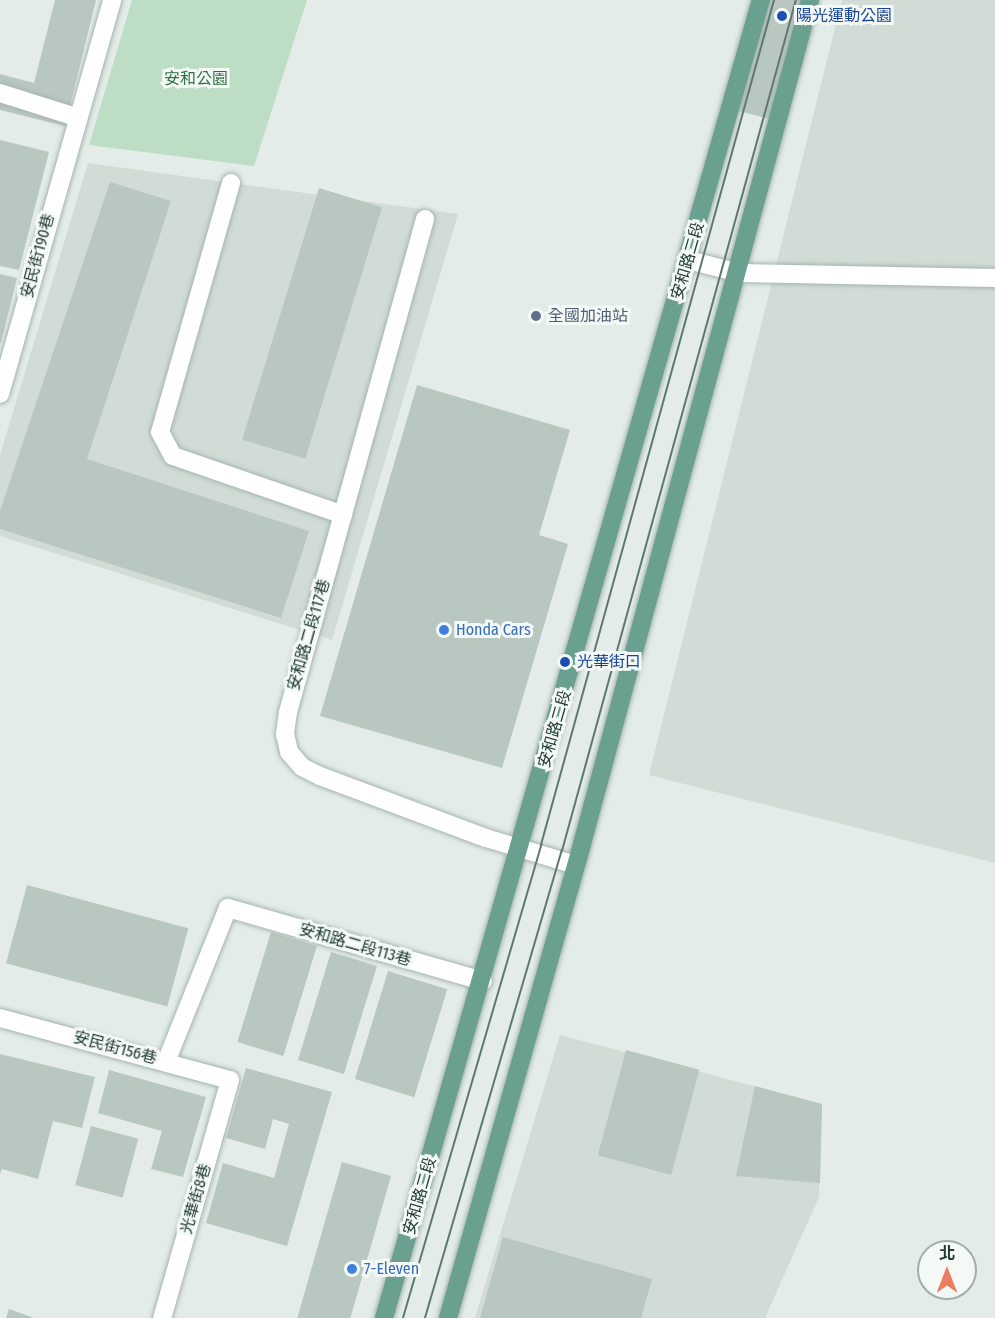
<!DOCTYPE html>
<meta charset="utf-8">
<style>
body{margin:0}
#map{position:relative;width:995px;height:1318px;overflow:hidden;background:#e3ece8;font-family:"Fira Sans Condensed","Noto Sans TC",sans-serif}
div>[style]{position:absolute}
.built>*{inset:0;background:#d1dcd7}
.green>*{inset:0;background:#bdddc4}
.building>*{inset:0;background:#b9c7c1;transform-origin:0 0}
.roads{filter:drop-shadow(0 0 2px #a6b4af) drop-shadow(0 0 2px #a6b4af)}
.minor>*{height:18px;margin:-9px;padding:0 9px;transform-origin:9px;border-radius:9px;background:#fff}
.major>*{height:18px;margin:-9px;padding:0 9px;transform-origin:9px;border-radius:9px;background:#6aa08f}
.tram>*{height:1.5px;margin:-0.75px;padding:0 0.75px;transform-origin:0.75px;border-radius:0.75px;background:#5e7870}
.dots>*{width:16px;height:16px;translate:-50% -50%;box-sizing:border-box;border:3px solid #f4f9f6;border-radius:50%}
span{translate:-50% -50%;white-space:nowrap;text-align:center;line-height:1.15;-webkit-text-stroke:6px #f4f9f6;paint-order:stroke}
.transit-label{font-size:16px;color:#164399}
.left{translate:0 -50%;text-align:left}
.park-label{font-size:16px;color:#2f7246}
.street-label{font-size:16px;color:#233d35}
.service-label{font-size:16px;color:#4e5e75}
.shop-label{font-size:16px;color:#366cbe}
.north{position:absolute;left:917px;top:1240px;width:60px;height:60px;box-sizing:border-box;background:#f4f9f6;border:2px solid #a0aea9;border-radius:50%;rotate:0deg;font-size:16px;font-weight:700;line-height:24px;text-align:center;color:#233d35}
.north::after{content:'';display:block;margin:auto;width:21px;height:27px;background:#ec7d61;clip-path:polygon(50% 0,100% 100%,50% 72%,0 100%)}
</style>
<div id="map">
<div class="built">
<div style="clip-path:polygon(842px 0,995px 0,995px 863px,649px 775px)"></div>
<div style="clip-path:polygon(88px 163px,458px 214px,332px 640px,0 536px,0 455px)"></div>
<div style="clip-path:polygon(560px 1035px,822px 1104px,819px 1197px,765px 1318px,475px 1318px)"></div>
</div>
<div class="green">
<div style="clip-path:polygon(132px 0,307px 0,254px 166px,89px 145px)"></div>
</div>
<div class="building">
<div style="clip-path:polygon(55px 0,96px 0,65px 126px,0 110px,0 74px,34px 83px)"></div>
<div style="clip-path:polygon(753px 0,818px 0,785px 123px,723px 107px)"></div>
<div style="clip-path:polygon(0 140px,49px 152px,19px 270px,0 266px)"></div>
<div style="clip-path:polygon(110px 182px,171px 201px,87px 459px,309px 531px,281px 618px,0 529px,0 511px)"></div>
<div style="left:319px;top:188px;width:66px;height:263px;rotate:17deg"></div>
<div style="clip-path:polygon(0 274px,17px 278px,1px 343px,0 343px)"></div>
<div style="clip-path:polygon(417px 385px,570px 430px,539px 535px,568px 544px,502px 768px,320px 716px)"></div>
<div style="left:27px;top:885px;width:167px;height:81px;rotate:15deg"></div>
<div style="left:271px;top:932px;width:48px;height:115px;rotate:17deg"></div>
<div style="left:331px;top:952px;width:48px;height:113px;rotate:17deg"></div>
<div style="left:388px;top:971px;width:62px;height:113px;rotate:17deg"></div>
<div style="left:626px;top:1050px;width:76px;height:109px;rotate:15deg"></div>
<div style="clip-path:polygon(0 1054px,95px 1077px,82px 1128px,53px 1121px,38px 1179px,2px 1169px,0 1174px)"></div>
<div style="clip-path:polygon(246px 1068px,332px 1092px,287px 1246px,206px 1223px,223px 1163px,274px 1178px,289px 1124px,273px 1119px,265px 1149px,226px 1138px)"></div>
<div style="clip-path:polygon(109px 1070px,206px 1097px,183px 1177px,151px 1169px,162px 1131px,98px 1113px)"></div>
<div style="clip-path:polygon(755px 1086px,822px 1104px,820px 1183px,736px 1176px)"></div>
<div style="left:91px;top:1126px;width:49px;height:61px;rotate:15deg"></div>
<div style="left:342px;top:1162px;width:51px;height:163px;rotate:16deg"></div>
<div style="clip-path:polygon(503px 1237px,652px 1279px,641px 1318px,480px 1318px)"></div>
<div style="clip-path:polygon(9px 1309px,34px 1318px,6px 1318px)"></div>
</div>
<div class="roads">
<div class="minor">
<div style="left:0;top:93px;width:80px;rotate:17.5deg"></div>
<div style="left:231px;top:183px;width:259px;rotate:105.9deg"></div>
<div style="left:160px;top:432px;width:27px;rotate:62deg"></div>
<div style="left:173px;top:456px;width:180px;rotate:19.1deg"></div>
<div style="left:425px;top:219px;width:512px;rotate:105.53deg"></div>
<div style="left:288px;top:712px;width:22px;rotate:98deg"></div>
<div style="left:285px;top:734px;width:18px;rotate:77deg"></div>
<div style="left:289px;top:752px;width:20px;rotate:49deg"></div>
<div style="left:302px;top:767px;width:20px;rotate:27deg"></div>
<div style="left:320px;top:776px;width:177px;rotate:20.5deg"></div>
<div style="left:486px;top:838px;width:94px;rotate:16.7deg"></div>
<div style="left:688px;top:260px;width:53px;rotate:14.3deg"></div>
<div style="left:739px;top:273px;width:256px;rotate:1.1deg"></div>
<div style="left:0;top:394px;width:410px;rotate:-74.1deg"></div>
<div style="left:0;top:1018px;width:238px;rotate:15.1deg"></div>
<div style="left:230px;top:1080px;width:248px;rotate:105.9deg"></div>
<div style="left:166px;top:1062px;width:166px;rotate:-68.1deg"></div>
<div style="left:228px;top:908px;width:265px;rotate:16deg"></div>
</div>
<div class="major">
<div style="left:384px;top:1318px;width:1371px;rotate:-74.04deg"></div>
<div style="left:448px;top:1318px;width:493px;rotate:-74.2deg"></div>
<div style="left:582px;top:844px;width:874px;rotate:-74.88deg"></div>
</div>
</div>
<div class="tram">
<div style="left:403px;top:1318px;width:493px;rotate:-73.7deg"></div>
<div style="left:541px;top:845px;width:877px;rotate:-74.58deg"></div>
<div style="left:425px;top:1318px;width:487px;rotate:-73.7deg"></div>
<div style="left:562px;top:851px;width:883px;rotate:-74.63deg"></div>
</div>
<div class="dots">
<div style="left:782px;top:16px;background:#1a4fb4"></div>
<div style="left:536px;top:316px;background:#5c6f8a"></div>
<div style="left:444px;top:630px;background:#3f7fe0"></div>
<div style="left:565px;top:662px;background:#1a4fb4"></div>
<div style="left:352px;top:1269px;background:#3f7fe0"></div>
</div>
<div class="transit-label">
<span class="left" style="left:796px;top:16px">陽光運動公園</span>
<span class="left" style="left:577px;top:662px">光華街口</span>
</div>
<div class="park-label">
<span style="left:196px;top:79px">安和公園</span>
</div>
<div class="street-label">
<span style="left:38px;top:256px;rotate:-75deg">安民街190巷</span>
<span style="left:688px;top:261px;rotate:-74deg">安和路二段</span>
<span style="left:309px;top:635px;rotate:-74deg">安和路二段117巷</span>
<span style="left:555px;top:729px;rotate:-74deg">安和路二段</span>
<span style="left:355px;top:945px;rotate:16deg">安和路二段113巷</span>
<span style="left:115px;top:1048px;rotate:15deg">安民街156巷</span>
<span style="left:420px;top:1196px;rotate:-74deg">安和路二段</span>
<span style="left:196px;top:1199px;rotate:-74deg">光華街8巷</span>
</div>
<div class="service-label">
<span class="left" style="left:548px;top:316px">全國加油站</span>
</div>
<div class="shop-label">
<span class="left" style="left:456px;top:630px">Honda Cars</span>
<span class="left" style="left:364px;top:1269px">7-Eleven</span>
</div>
<div class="north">北</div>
</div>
